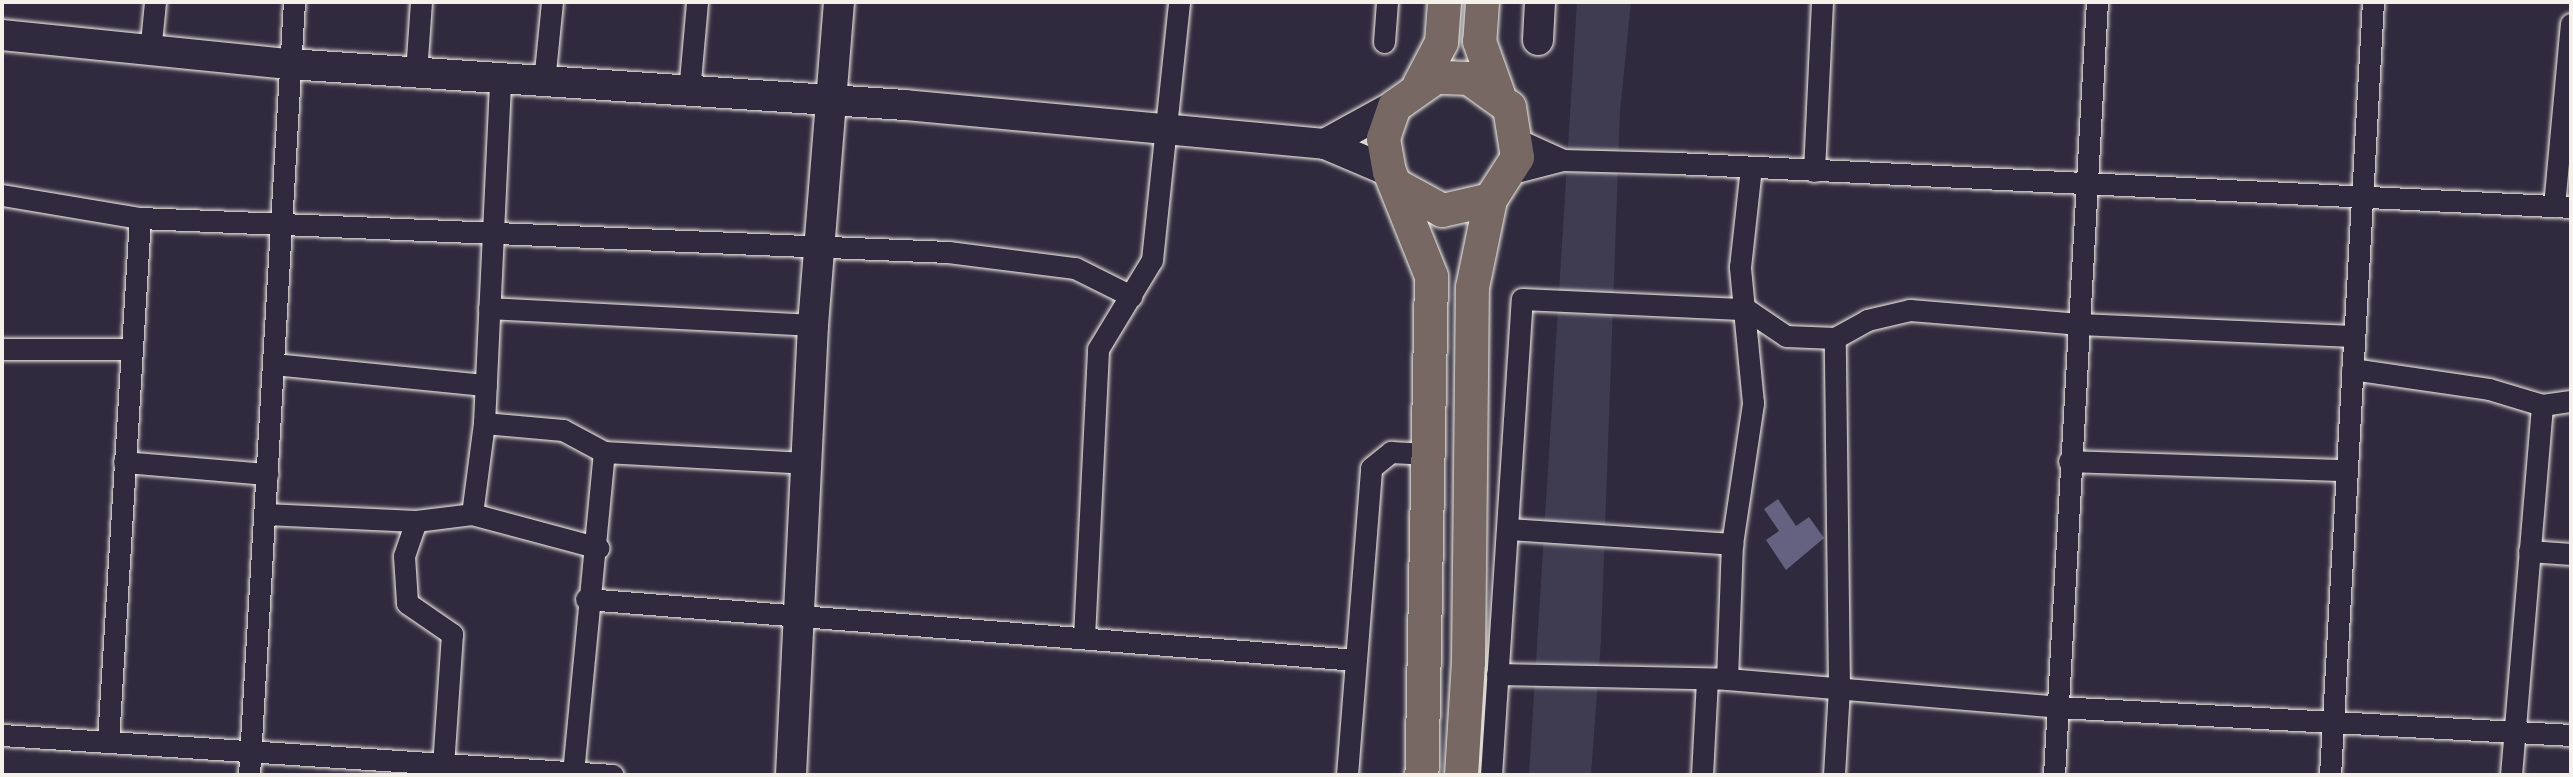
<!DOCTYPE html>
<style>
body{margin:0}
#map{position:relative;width:2573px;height:777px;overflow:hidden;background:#2f2a3d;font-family:Mynerve,sans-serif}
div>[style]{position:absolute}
.built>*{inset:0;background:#3f3b51}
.building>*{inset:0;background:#656281}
.roads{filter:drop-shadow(0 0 2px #f4f1e8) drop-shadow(0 0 2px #f4f1e8)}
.street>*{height:21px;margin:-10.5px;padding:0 10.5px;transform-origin:10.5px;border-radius:10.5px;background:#2f2a3d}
.secondary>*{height:30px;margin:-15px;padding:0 15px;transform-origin:15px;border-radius:15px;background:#2f2a3d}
.primary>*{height:33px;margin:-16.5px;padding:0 16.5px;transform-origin:16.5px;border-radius:16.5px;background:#776864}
span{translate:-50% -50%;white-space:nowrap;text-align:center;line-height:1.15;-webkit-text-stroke:5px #2f2a3d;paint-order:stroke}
.frame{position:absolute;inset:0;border:4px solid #f4f1e8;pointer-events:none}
</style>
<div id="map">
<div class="built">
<div style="clip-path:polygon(1577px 2px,1631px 2px,1620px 112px,1601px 640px,1591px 775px,1529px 775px)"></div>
</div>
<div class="building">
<div style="clip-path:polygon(1778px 499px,1796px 526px,1809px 517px,1824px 538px,1786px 570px,1766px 540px,1779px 531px,1764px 509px)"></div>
</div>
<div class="roads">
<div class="street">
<div style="left:1384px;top:42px;width:40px;rotate:-85.7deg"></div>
<div style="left:150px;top:53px;width:51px;rotate:-84.4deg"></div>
<div style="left:416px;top:73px;width:71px;rotate:-86deg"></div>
<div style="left:544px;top:82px;width:80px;rotate:-84.3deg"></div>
<div style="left:689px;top:92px;width:90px;rotate:-84.9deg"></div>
<div style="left:1519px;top:140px;width:48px;rotate:24.4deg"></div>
<div style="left:1814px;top:171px;width:169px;rotate:-87.3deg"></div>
<div style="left:1512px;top:173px;width:53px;rotate:-14.3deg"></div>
<div style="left:1563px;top:160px;width:113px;rotate:1.5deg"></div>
<div style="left:1676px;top:163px;width:896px;rotate:2.81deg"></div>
<div style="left:2px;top:195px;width:140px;rotate:9.5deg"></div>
<div style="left:140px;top:218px;width:809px;rotate:2.41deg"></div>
<div style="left:948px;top:252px;width:128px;rotate:7.2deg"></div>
<div style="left:1075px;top:268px;width:63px;rotate:26.6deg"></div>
<div style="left:2554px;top:206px;width:183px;rotate:-84.7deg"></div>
<div style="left:489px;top:308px;width:324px;rotate:3deg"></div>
<div style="left:2px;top:349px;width:129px"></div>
<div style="left:274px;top:364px;width:213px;rotate:5.7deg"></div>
<div style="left:2352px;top:369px;width:138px;rotate:8.3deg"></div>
<div style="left:2489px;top:389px;width:55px;rotate:16.8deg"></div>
<div style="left:2542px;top:405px;width:29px;rotate:-8deg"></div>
<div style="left:484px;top:423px;width:79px;rotate:5.1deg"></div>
<div style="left:563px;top:430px;width:47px;rotate:28.2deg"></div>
<div style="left:604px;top:452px;width:201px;rotate:3.1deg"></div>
<div style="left:2069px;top:461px;width:275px;rotate:1.9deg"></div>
<div style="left:124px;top:462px;width:144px;rotate:4.8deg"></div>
<div style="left:265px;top:514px;width:151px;rotate:2.7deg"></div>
<div style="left:416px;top:521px;width:56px;rotate:-7.1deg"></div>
<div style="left:472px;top:514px;width:131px;rotate:15deg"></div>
<div style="left:472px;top:514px;width:92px;rotate:-82.5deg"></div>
<div style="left:484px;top:423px;width:344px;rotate:-87.3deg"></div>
<div style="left:416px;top:521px;width:37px;rotate:109deg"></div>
<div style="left:404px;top:556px;width:47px;rotate:86.3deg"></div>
<div style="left:407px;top:603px;width:55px;rotate:34.6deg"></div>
<div style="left:452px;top:634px;width:132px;rotate:93.9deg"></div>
<div style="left:1508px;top:529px;width:225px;rotate:3.8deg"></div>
<div style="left:2529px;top:551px;width:42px;rotate:4.1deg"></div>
<div style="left:586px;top:599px;width:772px;rotate:4.53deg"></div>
<div style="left:1084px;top:637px;width:288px;rotate:-87.2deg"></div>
<div style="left:1098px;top:349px;width:104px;rotate:-58.8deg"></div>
<div style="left:1152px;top:260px;width:259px;rotate:-84deg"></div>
<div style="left:1497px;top:674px;width:230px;rotate:1.2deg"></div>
<div style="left:1727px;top:679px;width:332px;rotate:4.8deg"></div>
<div style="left:2058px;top:707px;width:514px;rotate:3.12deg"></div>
<div style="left:1727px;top:679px;width:135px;rotate:-87.9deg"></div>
<div style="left:1732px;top:544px;width:143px;rotate:-81.5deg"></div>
<div style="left:1753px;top:403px;width:137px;rotate:-95.5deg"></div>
<div style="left:1740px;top:267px;width:100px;rotate:-83.7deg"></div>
<div style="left:2px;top:735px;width:612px;rotate:3.75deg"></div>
<div style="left:108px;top:741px;width:524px;rotate:-86.5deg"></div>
<div style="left:573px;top:773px;width:322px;rotate:-84.5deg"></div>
<div style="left:249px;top:775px;width:774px;rotate:-86.67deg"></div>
<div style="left:1347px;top:775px;width:308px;rotate:-85.5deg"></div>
<div style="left:1371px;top:468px;width:26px;rotate:-39deg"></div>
<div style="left:1391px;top:452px;width:37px;rotate:3deg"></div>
<div style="left:1491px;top:775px;width:477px;rotate:-86.3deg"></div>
<div style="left:1522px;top:299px;width:224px;rotate:2.6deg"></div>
<div style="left:1746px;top:309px;width:48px;rotate:34deg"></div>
<div style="left:1786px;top:336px;width:49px;rotate:2.3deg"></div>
<div style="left:1835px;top:338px;width:37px;rotate:-29deg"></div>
<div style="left:1867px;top:320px;width:44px;rotate:-13.1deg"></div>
<div style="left:1910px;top:310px;width:170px;rotate:4.7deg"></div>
<div style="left:2079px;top:324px;width:274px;rotate:2.5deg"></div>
<div style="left:1702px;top:775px;width:96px;rotate:-87deg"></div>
<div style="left:1834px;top:775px;width:88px;rotate:-86.7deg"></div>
<div style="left:1839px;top:687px;width:349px;rotate:-90.7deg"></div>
<div style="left:2054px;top:775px;width:774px;rotate:-86.82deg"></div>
<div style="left:2330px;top:775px;width:774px;rotate:-86.82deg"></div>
<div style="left:2511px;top:775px;width:371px;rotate:-85.2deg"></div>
</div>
<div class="secondary">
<div style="left:2px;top:35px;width:288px;rotate:5.8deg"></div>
<div style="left:289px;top:64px;width:617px;rotate:3.81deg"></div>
<div style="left:905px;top:105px;width:422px;rotate:5.3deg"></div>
<div style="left:1325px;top:144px;width:69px;rotate:22.9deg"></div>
<div style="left:1538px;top:40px;width:38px;rotate:-87deg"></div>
<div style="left:1325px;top:144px;width:79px;rotate:-28.8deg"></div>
<div style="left:791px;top:775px;width:451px;rotate:-87.2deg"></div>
<div style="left:813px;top:325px;width:324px;rotate:-85.4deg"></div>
</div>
<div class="primary">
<div style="left:1482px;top:2px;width:39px;rotate:94deg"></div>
<div style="left:1479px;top:41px;width:56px;rotate:70.3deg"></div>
<div style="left:1419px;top:84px;width:47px;rotate:-62.4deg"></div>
<div style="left:1441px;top:42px;width:40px;rotate:-85.7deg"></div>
<div style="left:1398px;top:186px;width:50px;rotate:28.6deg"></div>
<div style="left:1442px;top:210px;width:49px;rotate:-12.9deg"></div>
<div style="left:1490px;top:199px;width:50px;rotate:-57.3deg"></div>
<div style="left:1517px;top:157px;width:51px;rotate:-99.1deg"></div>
<div style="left:1509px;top:107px;width:49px;rotate:-144.1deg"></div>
<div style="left:1469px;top:78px;width:34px;rotate:-178deg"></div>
<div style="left:1435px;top:77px;width:50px;rotate:144.7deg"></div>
<div style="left:1394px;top:106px;width:34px;rotate:109deg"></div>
<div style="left:1383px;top:138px;width:34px;rotate:80deg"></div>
<div style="left:1389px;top:171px;width:113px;rotate:68.2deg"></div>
<div style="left:1431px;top:276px;width:499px;rotate:91.1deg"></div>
<div style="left:1461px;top:775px;width:113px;rotate:-86.5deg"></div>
<div style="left:1468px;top:662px;width:375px;rotate:-89.4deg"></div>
<div style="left:1472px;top:287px;width:90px;rotate:-78.4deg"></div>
</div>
</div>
<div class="frame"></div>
</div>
